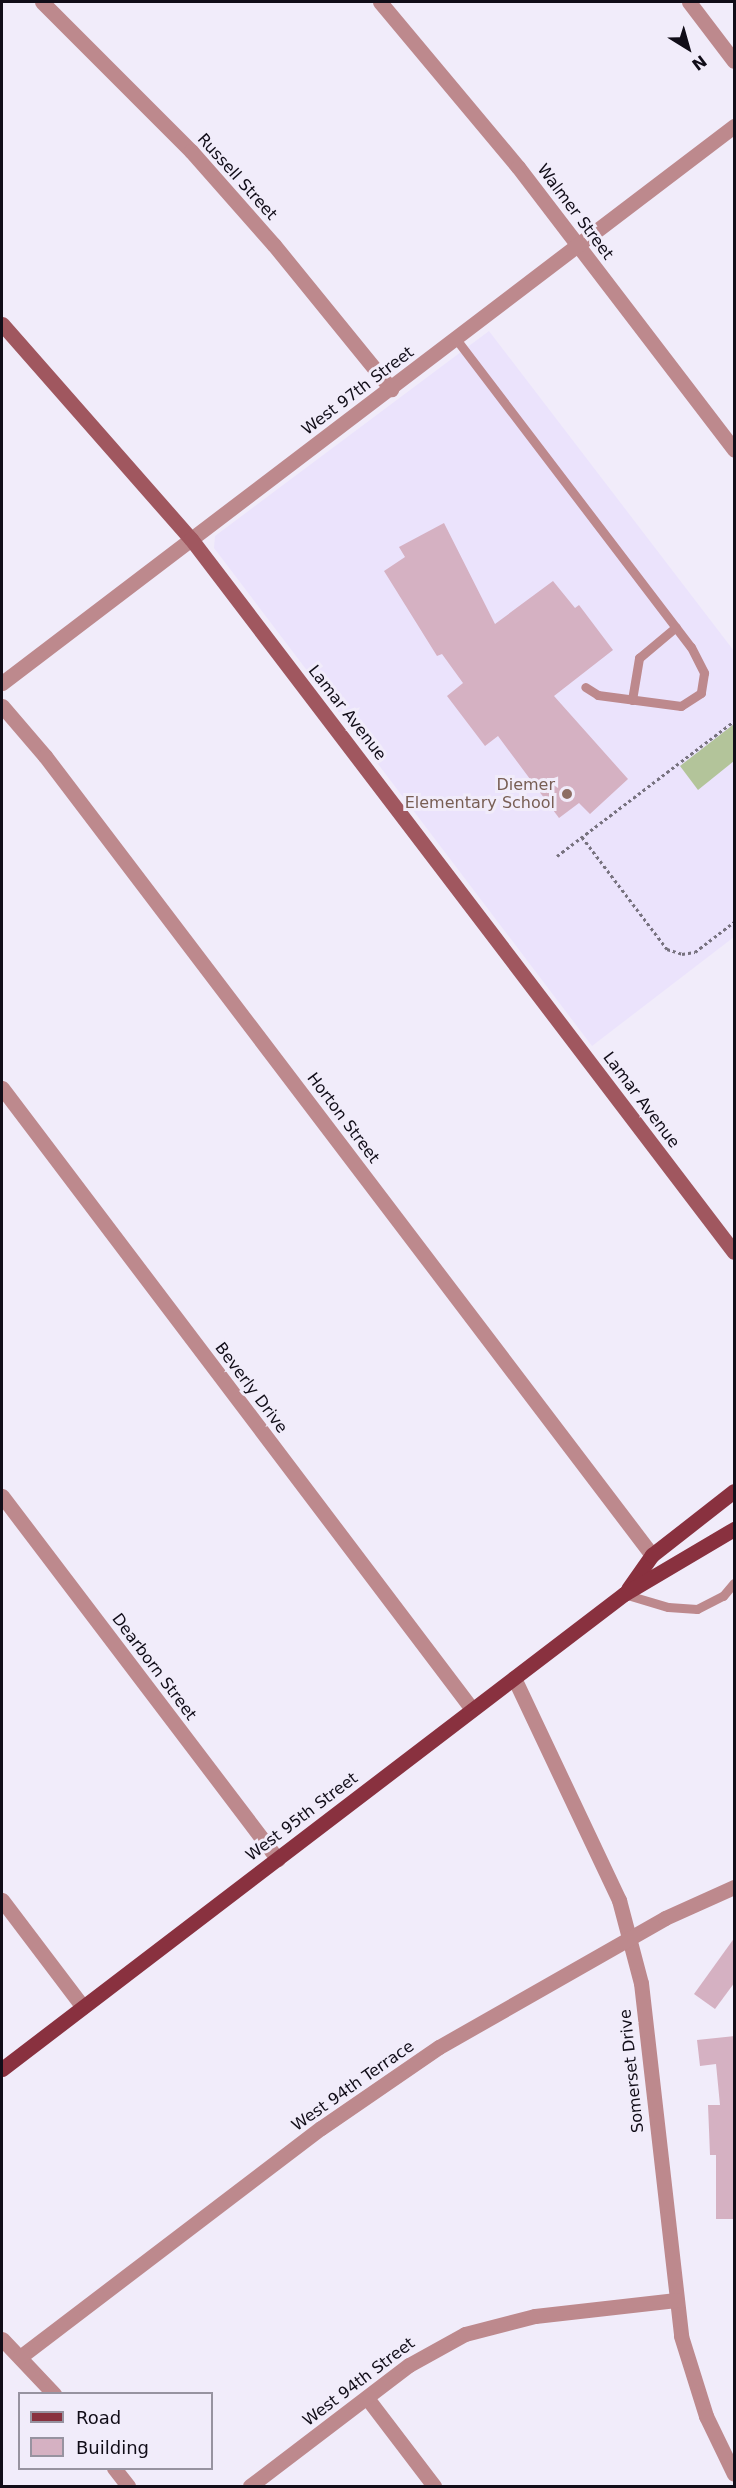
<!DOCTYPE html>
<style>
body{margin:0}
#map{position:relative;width:736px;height:2488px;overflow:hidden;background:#f1ecfa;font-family:"DejaVu Sans",sans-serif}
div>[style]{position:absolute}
.built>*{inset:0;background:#ebe3fc}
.green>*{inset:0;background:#b3c49a}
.building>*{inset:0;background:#d5b1c2}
.path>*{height:3px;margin-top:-1.5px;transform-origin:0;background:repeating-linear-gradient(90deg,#77727f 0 3px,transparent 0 6px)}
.lane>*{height:9px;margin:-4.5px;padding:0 4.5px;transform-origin:4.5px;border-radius:4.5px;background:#bd898d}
.street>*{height:15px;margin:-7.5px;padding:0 7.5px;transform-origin:7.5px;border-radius:7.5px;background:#bd898d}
.secondary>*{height:15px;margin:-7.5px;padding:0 7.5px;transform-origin:7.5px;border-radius:7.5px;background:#a0575f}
.primary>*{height:15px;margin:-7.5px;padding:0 7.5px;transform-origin:7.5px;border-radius:7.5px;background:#89313f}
.dots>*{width:16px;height:16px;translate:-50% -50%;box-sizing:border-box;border:3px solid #f1ecfa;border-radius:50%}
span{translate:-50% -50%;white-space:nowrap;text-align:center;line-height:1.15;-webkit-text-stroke:6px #f1ecfa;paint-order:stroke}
.street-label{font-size:16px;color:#110d18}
.education-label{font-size:16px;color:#785e54}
.right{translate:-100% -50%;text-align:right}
.frame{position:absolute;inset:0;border:3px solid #110d18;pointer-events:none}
.legend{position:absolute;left:18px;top:2392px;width:195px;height:78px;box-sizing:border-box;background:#f1ecfa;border:2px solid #9793a0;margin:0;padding:8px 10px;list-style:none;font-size:18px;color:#110d18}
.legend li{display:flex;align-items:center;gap:12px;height:30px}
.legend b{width:30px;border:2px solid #9793a0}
.north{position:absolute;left:658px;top:18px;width:60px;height:60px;-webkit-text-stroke:4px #f1ecfa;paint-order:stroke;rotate:143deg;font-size:16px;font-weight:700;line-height:24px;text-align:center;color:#110d18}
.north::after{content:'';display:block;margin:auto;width:21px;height:27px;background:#110d18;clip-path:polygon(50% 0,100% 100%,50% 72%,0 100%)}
</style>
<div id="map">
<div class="built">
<div style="clip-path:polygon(489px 331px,734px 651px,734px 937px,592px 1046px,214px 548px,215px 536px)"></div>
</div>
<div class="green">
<div style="clip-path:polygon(734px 724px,734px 761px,698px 790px,680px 766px)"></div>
</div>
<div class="building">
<div style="clip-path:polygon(444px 523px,495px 624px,553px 581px,575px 608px,579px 605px,613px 650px,554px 696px,628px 779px,590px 814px,579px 803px,559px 818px,498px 736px,485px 746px,447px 696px,463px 683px,442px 654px,437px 656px,384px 571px,405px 557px,399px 547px)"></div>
<div style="clip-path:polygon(735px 1937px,735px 1982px,715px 2009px,694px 1994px)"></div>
<div style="clip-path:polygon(735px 2036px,735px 2219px,716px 2219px,716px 2155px,710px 2155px,708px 2105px,720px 2105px,716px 2064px,700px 2066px,697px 2040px)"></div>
</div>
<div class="path">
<div style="left:582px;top:837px;width:141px;rotate:52.8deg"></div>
<div style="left:667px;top:949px;width:16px;rotate:18deg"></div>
<div style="left:682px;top:954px;width:13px;rotate:-9deg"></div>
<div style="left:695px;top:952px;width:49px;rotate:-37.6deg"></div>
<div style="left:557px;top:856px;width:223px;rotate:-37.3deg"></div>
</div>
<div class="lane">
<div style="left:456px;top:339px;width:387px;rotate:52.7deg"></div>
<div style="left:691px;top:647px;width:29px;rotate:63deg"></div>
<div style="left:704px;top:673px;width:20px;rotate:99deg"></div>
<div style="left:701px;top:693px;width:24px;rotate:147deg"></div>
<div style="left:681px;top:706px;width:84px;rotate:-172.5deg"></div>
<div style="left:598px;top:695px;width:15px;rotate:-148deg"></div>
<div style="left:632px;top:700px;width:43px;rotate:-80.5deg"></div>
<div style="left:639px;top:658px;width:48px;rotate:-40deg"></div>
<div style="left:624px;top:1594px;width:46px;rotate:16.5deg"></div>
<div style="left:668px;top:1607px;width:29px;rotate:4deg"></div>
<div style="left:697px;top:1609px;width:29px;rotate:-27deg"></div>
<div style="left:723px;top:1596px;width:17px;rotate:-50deg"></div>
</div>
<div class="street">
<div style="left:42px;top:2px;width:211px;rotate:45deg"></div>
<div style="left:191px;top:151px;width:125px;rotate:48.6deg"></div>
<div style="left:274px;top:245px;width:186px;rotate:50.9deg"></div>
<div style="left:380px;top:2px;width:215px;rotate:50.1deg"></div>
<div style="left:518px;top:167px;width:356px;rotate:52.6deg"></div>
<div style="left:689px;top:2px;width:74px;rotate:52.7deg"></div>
<div style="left:2px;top:683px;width:920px;rotate:-37.27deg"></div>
<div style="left:2px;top:706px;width:66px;rotate:49.3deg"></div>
<div style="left:45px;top:756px;width:1003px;rotate:52.78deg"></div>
<div style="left:2px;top:1088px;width:779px;rotate:52.88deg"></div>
<div style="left:2px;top:1496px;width:456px;rotate:52.8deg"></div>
<div style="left:514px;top:1678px;width:246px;rotate:64.7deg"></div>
<div style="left:619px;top:1900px;width:86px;rotate:75.2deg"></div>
<div style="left:641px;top:1983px;width:355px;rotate:83.5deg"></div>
<div style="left:681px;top:2336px;width:84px;rotate:72.6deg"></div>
<div style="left:706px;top:2416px;width:64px;rotate:64.2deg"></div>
<div style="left:2px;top:1900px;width:134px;rotate:52.9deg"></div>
<div style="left:2px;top:2339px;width:76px;rotate:46.6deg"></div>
<div style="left:20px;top:2357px;width:378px;rotate:-37.3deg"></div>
<div style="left:321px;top:2128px;width:143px;rotate:-34.5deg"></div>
<div style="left:439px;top:2047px;width:260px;rotate:-29.7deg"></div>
<div style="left:665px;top:1918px;width:76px;rotate:-24.2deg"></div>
<div style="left:367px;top:2398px;width:111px;rotate:52.7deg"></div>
<div style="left:114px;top:2468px;width:23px;rotate:52deg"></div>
<div style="left:250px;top:2486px;width:200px;rotate:-37.3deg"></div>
<div style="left:409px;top:2365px;width:64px;rotate:-29deg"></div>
<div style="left:465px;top:2334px;width:72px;rotate:-14.4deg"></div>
<div style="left:535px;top:2316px;width:142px;rotate:-6.5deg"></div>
</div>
<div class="secondary">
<div style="left:2px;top:324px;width:286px;rotate:48.7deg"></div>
<div style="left:191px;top:539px;width:896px;rotate:52.71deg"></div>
</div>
<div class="primary">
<div style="left:628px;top:1589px;width:42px;rotate:-54.8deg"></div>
<div style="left:652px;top:1555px;width:104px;rotate:-38deg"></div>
<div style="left:2px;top:2069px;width:783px;rotate:-37.37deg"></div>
<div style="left:624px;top:1594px;width:128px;rotate:-30.6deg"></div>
</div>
<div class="dots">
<div style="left:567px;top:794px;background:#8d6e63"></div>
</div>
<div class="street-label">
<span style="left:237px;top:177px;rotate:48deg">Russell Street</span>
<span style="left:575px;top:212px;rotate:53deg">Walmer Street</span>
<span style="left:358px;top:391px;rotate:-37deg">West 97th Street</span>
<span style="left:347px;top:713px;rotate:52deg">Lamar Avenue</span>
<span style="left:641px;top:1100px;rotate:53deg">Lamar Avenue</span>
<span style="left:343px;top:1118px;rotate:53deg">Horton Street</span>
<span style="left:251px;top:1388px;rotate:53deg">Beverly Drive</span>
<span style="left:154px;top:1667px;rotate:53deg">Dearborn Street</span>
<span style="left:302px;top:1817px;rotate:-37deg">West 95th Street</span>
<span style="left:632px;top:2071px;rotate:-96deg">Somerset Drive</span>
<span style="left:353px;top:2086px;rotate:-35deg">West 94th Terrace</span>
<span style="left:359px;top:2382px;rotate:-37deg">West 94th Street</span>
</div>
<div class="education-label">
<span class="right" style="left:555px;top:794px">Diemer<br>Elementary School</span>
</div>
<div class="frame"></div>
<ul class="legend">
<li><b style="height:8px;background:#89313f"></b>Road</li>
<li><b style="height:16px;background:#d5b1c2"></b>Building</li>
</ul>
<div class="north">N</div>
</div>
